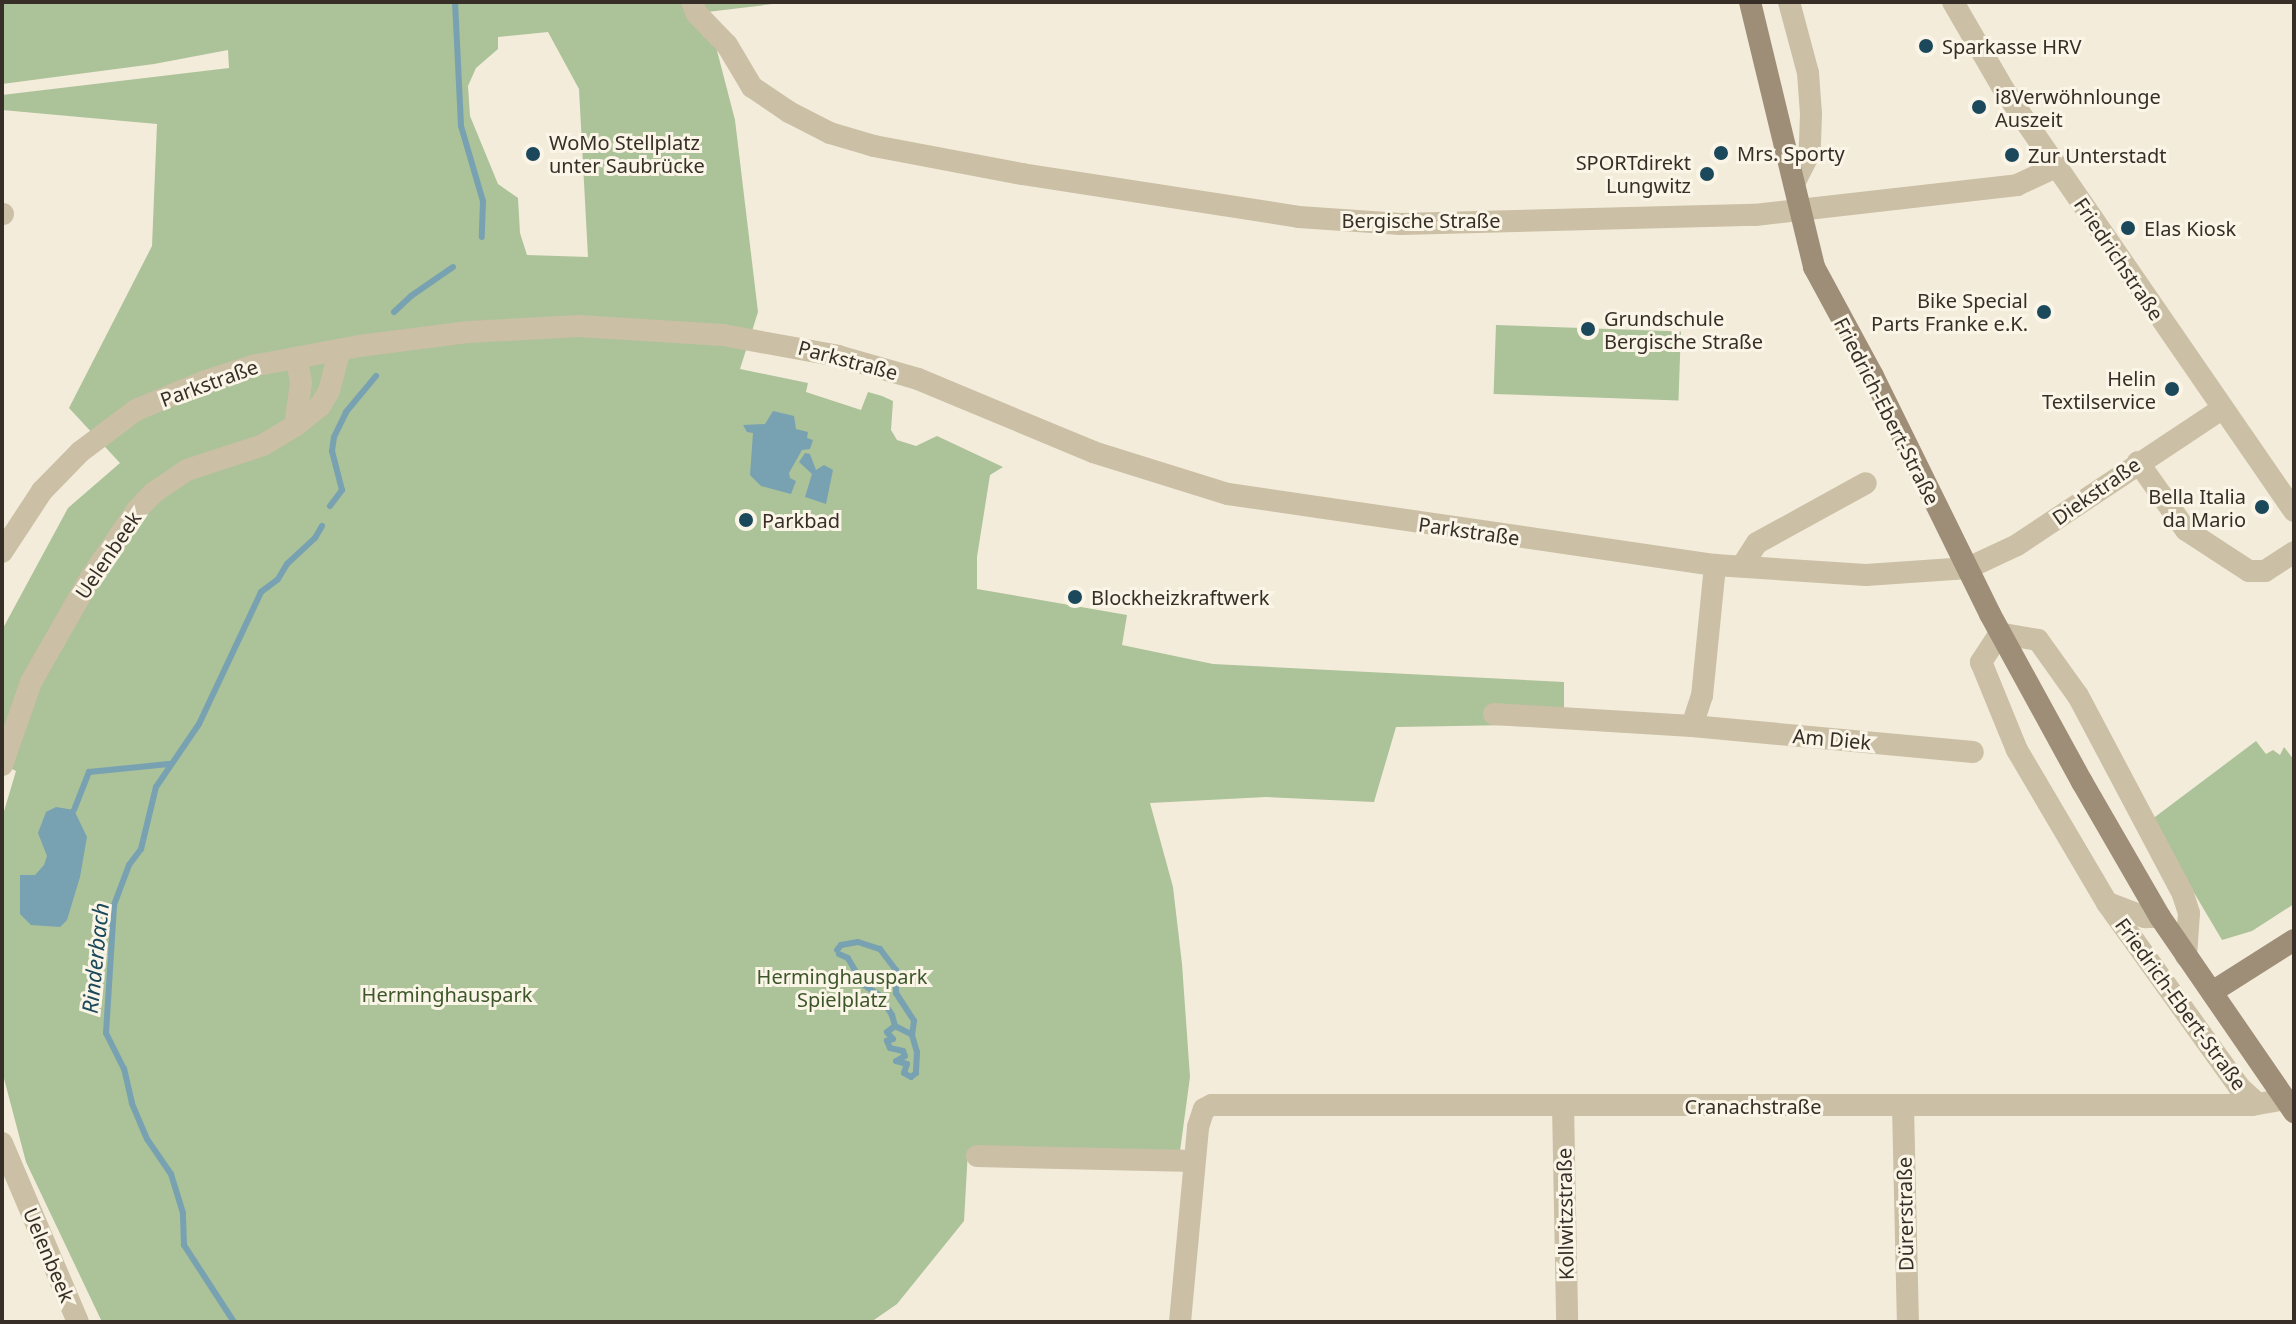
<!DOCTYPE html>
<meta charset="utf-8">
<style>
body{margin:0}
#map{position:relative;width:2296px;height:1324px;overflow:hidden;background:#f3ecda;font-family:"Noto Sans",sans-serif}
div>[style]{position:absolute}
.green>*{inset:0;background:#acc299;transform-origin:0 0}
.water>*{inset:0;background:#78a2b1}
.stream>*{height:6px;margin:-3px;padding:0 3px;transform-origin:3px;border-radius:3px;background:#78a2b1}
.minor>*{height:22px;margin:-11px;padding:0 11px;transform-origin:11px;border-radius:11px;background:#cbbfa5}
.tertiary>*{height:22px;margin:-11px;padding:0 11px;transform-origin:11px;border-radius:11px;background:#cbbfa5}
.secondary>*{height:22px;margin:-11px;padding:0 11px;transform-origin:11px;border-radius:11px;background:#9f8e77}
.dots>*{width:22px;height:22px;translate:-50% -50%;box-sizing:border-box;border:4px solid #faf5e7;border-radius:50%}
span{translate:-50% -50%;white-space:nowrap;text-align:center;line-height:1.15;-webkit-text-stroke:6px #faf5e7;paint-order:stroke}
.poi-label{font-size:20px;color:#372f27}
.left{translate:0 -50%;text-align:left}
.right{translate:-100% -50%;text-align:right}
.street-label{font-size:20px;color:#372f27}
.park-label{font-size:20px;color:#3c562a}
.water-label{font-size:22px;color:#1b485a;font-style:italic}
.frame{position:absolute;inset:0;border:4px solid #372f27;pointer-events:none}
</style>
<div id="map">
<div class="green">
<div style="clip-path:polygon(evenodd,2px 2px,790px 2px,707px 12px,735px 120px,758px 312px,740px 369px,808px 383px,806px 392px,861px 410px,868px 392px,882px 396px,893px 401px,891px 430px,897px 440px,916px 446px,937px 436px,1003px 467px,990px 475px,977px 557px,977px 589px,1127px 615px,1122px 645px,1213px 664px,1564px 682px,1564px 724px,1396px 727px,1374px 802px,1266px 797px,1150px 803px,1173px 887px,1182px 964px,1190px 1077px,1180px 1151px,968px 1150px,964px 1221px,897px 1304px,871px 1322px,102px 1322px,26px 1162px,2px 1071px,2px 818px,16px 771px,2px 764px,2px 630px,68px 508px,120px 463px,69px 408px,152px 246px,157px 124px,2px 110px,2px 95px,229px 68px,228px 50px,154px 64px,2px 84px,2px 2px,548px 32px,579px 89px,588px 257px,527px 255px,520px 233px,518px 198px,498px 184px,470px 116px,468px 86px,476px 68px,498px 49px,498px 37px,548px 32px)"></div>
<div style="left:1496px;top:325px;width:185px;height:69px;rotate:2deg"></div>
<div style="clip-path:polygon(2256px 741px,2266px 754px,2273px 750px,2280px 755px,2284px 747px,2294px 760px,2294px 904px,2252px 931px,2222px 940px,2151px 820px)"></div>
</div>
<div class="water">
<div style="clip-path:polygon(773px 411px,794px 416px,796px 429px,808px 432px,807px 438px,813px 440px,810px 449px,802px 450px,789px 473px,790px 478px,796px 481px,791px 494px,761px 486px,750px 475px,753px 433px,747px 432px,743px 425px,765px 424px)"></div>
<div style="clip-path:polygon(805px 453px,810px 454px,816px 470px,824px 465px,833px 470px,826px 504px,805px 497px,812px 474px,799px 462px)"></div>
<div style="clip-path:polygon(56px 807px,74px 810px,87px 837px,80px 877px,67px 920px,60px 927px,31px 925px,20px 914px,20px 875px,35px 875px,44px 865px,47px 856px,38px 833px,46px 812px)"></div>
</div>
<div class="stream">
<div style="left:455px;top:2px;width:124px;rotate:87.2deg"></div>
<div style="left:461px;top:126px;width:78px;rotate:73.7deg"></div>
<div style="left:483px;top:201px;width:36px;rotate:92deg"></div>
<div style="left:394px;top:312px;width:23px;rotate:-43deg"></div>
<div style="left:411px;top:296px;width:51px;rotate:-34.6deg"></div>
<div style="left:330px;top:506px;width:20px;rotate:-53deg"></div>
<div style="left:342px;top:490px;width:40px;rotate:-104.4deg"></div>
<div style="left:332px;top:451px;width:14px;rotate:-82deg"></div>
<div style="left:334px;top:437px;width:28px;rotate:-64deg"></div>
<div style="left:346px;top:412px;width:47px;rotate:-50.2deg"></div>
<div style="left:74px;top:810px;width:41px;rotate:-68.5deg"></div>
<div style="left:89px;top:772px;width:80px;rotate:-5.7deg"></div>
<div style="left:837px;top:950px;width:6px;rotate:-51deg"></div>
<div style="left:841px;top:945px;width:17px;rotate:-10deg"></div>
<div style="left:858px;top:942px;width:23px;rotate:18deg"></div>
<div style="left:880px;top:949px;width:26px;rotate:53deg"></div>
<div style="left:896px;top:970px;width:23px;rotate:90deg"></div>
<div style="left:896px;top:993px;width:33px;rotate:57deg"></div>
<div style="left:914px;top:1021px;width:14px;rotate:98deg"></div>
<div style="left:912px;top:1035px;width:18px;rotate:74deg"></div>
<div style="left:917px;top:1052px;width:21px;rotate:93deg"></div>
<div style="left:916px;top:1073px;width:6px;rotate:141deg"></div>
<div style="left:911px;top:1077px;width:8px;rotate:-150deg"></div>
<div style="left:904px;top:1073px;width:9px;rotate:-72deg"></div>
<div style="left:907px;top:1064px;width:11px;rotate:-165deg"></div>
<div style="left:896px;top:1061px;width:10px;rotate:-29deg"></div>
<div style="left:905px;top:1056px;width:5px;rotate:-112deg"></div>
<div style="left:903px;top:1051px;width:13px;rotate:-167deg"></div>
<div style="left:890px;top:1048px;width:8px;rotate:-113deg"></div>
<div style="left:887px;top:1041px;width:6px;rotate:-18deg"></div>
<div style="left:893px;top:1039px;width:9px;rotate:-131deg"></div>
<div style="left:887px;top:1032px;width:10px;rotate:-37deg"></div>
<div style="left:895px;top:1026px;width:11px;rotate:-105deg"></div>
<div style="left:892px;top:1015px;width:24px;rotate:-123deg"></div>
<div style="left:879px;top:995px;width:18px;rotate:-146deg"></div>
<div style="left:864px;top:985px;width:31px;rotate:-121deg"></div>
<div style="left:848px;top:958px;width:10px;rotate:-156deg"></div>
<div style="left:895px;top:1026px;width:18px;rotate:27deg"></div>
<div style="left:234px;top:1322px;width:92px;rotate:-123deg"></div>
<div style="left:184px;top:1245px;width:32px;rotate:-92deg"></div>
<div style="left:183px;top:1213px;width:41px;rotate:-107.1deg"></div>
<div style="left:171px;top:1174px;width:42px;rotate:-124.4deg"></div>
<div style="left:147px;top:1139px;width:39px;rotate:-113deg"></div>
<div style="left:132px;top:1103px;width:35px;rotate:-103deg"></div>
<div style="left:124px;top:1069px;width:40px;rotate:-116.6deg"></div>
<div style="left:106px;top:1033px;width:128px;rotate:-86.4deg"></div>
<div style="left:114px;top:905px;width:43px;rotate:-69.4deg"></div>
<div style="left:129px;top:865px;width:20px;rotate:-53deg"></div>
<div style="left:141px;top:849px;width:64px;rotate:-76.4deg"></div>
<div style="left:156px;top:787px;width:76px;rotate:-55.7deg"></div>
<div style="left:199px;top:724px;width:146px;rotate:-64.8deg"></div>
<div style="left:261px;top:592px;width:21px;rotate:-37deg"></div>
<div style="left:278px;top:579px;width:17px;rotate:-59deg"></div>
<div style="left:287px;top:564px;width:38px;rotate:-43deg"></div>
<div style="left:315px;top:538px;width:14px;rotate:-60deg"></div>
</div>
<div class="minor">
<div style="left:692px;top:2px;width:13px;rotate:67deg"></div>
<div style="left:697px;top:14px;width:43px;rotate:45.9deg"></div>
<div style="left:727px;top:45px;width:49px;rotate:59.2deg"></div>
<div style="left:752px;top:87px;width:45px;rotate:34deg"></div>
<div style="left:789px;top:112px;width:46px;rotate:27.1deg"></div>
<div style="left:830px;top:133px;width:46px;rotate:16.5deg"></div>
<div style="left:874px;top:146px;width:151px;rotate:10.7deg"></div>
<div style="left:1022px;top:174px;width:280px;rotate:8.8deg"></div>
<div style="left:1299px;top:217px;width:102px;rotate:3.9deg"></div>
<div style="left:1401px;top:224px;width:354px;rotate:-1.5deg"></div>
<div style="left:1755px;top:215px;width:264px;rotate:-6.5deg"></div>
<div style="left:2017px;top:185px;width:45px;rotate:-24.9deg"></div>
<div style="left:1789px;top:2px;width:73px;rotate:75deg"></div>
<div style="left:1808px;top:73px;width:41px;rotate:85.8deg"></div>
<div style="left:1811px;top:114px;width:38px;rotate:92deg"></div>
<div style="left:1810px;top:152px;width:35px;rotate:117deg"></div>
<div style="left:1953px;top:2px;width:102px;rotate:59.9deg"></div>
<div style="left:2004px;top:90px;width:511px;rotate:55.44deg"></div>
<div style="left:2px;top:214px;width:1px"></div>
<div style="left:295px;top:426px;width:44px;rotate:-82.2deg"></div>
<div style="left:301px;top:382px;width:25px;rotate:-101deg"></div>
<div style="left:2138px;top:462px;width:83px;rotate:54.8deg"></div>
<div style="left:2186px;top:530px;width:75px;rotate:33.1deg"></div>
<div style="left:2249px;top:571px;width:16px"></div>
<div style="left:2265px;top:571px;width:35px;rotate:-33deg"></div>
<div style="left:1742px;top:566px;width:27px;rotate:-57deg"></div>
<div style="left:1757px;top:543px;width:124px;rotate:-28.8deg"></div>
<div style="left:1968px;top:568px;width:54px;rotate:-25.1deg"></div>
<div style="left:2017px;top:545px;width:246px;rotate:-33.6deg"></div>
<div style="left:1494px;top:714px;width:198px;rotate:3.5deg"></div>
<div style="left:1692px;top:726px;width:282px;rotate:5.3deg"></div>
<div style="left:1692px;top:726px;width:32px;rotate:-72deg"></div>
<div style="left:1702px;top:696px;width:132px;rotate:-84.3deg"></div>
<div style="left:2px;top:765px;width:88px;rotate:-70.7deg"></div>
<div style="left:31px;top:682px;width:121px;rotate:-60.3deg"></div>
<div style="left:91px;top:577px;width:81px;rotate:-55.5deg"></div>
<div style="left:137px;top:510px;width:23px;rotate:-47deg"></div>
<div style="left:153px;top:493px;width:41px;rotate:-34.1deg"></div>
<div style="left:187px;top:470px;width:80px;rotate:-18.2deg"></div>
<div style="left:263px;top:445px;width:37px;rotate:-31deg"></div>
<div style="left:295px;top:426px;width:32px;rotate:-39deg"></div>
<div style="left:320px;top:406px;width:17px;rotate:-59deg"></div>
<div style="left:329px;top:391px;width:43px;rotate:-75.3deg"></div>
<div style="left:2108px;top:903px;width:40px;rotate:21deg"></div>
<div style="left:2145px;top:917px;width:15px"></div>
<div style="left:2186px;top:956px;width:43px;rotate:-86deg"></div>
<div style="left:2189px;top:913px;width:20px;rotate:-108deg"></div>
<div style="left:2183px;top:894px;width:224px;rotate:-117.9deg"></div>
<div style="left:2078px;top:696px;width:69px;rotate:-125.5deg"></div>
<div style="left:2038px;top:640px;width:39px;rotate:-170deg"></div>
<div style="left:2000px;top:633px;width:35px;rotate:123deg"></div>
<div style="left:1981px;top:662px;width:95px;rotate:67.8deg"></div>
<div style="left:2017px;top:750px;width:178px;rotate:59.5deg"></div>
<div style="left:2107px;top:903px;width:226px;rotate:54.3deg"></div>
<div style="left:2239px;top:1087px;width:25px;rotate:42deg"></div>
<div style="left:1563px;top:1105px;width:217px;rotate:88.9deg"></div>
<div style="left:1903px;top:1106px;width:216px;rotate:88.7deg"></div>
<div style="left:2px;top:1143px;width:194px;rotate:67deg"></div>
<div style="left:977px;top:1156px;width:217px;rotate:1.3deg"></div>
<div style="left:1180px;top:1322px;width:196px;rotate:-84.7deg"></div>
<div style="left:1198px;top:1127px;width:19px;rotate:-72deg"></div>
<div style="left:1204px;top:1109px;width:9px;rotate:-27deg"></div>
<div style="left:1212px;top:1105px;width:1040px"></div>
<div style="left:2252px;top:1105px;width:35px;rotate:-10deg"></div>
</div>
<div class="tertiary">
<div style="left:2px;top:552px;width:73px;rotate:-56.7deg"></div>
<div style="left:42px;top:491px;width:54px;rotate:-45.7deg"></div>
<div style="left:80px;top:452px;width:70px;rotate:-36.9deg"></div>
<div style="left:136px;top:410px;width:73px;rotate:-22.7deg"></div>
<div style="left:203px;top:382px;width:52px;rotate:-18.1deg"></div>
<div style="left:252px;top:366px;width:109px;rotate:-10.6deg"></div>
<div style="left:359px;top:346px;width:111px;rotate:-7.3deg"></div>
<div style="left:469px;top:332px;width:110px;rotate:-3.1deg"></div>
<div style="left:579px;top:326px;width:144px;rotate:3.6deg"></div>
<div style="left:723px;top:335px;width:117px;rotate:10.3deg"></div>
<div style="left:838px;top:356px;width:83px;rotate:16deg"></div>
<div style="left:918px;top:379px;width:190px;rotate:22.6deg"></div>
<div style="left:1093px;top:452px;width:141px;rotate:17.3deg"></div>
<div style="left:1228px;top:494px;width:492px;rotate:8.3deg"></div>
<div style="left:1715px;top:565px;width:151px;rotate:3.8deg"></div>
<div style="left:1866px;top:575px;width:102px;rotate:-3.9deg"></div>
</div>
<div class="secondary">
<div style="left:1750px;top:2px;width:273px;rotate:76.4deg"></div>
<div style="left:1814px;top:267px;width:124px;rotate:61.6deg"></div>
<div style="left:1873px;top:376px;width:265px;rotate:63.8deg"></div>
<div style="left:1990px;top:614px;width:192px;rotate:61.3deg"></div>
<div style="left:2082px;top:782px;width:156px;rotate:60deg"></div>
<div style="left:2160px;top:917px;width:237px;rotate:55.5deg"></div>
<div style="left:2212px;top:992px;width:97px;rotate:-32.4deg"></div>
</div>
<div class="dots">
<div style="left:1926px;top:46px;background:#1b485a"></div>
<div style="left:1979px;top:107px;background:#1b485a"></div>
<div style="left:1721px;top:153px;background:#1b485a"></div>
<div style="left:533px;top:154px;background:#1b485a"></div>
<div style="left:2012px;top:155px;background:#1b485a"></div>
<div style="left:1707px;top:174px;background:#1b485a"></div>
<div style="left:2128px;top:228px;background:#1b485a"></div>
<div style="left:2044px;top:312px;background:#1b485a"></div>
<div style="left:1588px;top:329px;background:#1b485a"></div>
<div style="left:2172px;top:389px;background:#1b485a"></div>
<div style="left:2262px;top:507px;background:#1b485a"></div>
<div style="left:746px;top:520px;background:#1b485a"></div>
<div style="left:1075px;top:597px;background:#1b485a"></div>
</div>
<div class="poi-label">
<span class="left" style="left:1942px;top:46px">Sparkasse HRV</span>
<span class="left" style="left:1995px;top:108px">i8Verwöhnlounge<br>Auszeit</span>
<span class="left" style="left:549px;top:154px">WoMo Stellplatz<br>unter Saubrücke</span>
<span class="left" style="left:1737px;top:153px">Mrs. Sporty</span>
<span class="left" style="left:2028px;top:155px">Zur Unterstadt</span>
<span class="right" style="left:1691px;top:174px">SPORTdirekt<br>Lungwitz</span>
<span class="left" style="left:2144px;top:228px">Elas Kiosk</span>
<span class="right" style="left:2028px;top:312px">Bike Special<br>Parts Franke e.K.</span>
<span class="left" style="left:1604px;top:330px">Grundschule<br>Bergische Straße</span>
<span class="right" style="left:2156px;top:390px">Helin<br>Textilservice</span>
<span class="right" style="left:2246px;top:508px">Bella Italia<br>da Mario</span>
<span class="left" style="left:762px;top:520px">Parkbad</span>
<span class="left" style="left:1091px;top:597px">Blockheizkraftwerk</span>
</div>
<div class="street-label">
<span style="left:1421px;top:220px">Bergische Straße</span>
<span style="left:2119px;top:259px;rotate:56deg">Friedrichstraße</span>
<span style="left:848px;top:360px;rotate:15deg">Parkstraße</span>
<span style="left:209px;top:383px;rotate:-20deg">Parkstraße</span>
<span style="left:1887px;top:411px;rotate:63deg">Friedrich-Ebert-Straße</span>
<span style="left:2096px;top:491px;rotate:-35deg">Diekstraße</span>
<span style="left:1469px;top:531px;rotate:8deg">Parkstraße</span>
<span style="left:108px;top:555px;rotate:-56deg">Uelenbeek</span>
<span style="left:1832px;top:739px;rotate:5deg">Am Diek</span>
<span style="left:2181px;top:1004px;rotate:54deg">Friedrich-Ebert-Straße</span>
<span style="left:1753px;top:1106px">Cranachstraße</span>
<span style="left:1565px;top:1214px;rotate:-91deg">Kollwitzstraße</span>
<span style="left:1905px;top:1214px;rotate:-91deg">Dürerstraße</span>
<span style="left:49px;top:1255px;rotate:67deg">Uelenbeek</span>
</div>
<div class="park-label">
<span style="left:842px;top:988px">Herminghauspark<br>Spielplatz</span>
<span style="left:447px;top:994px">Herminghauspark</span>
</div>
<div class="water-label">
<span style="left:95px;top:958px;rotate:-84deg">Rinderbach</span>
</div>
<div class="frame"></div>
</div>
